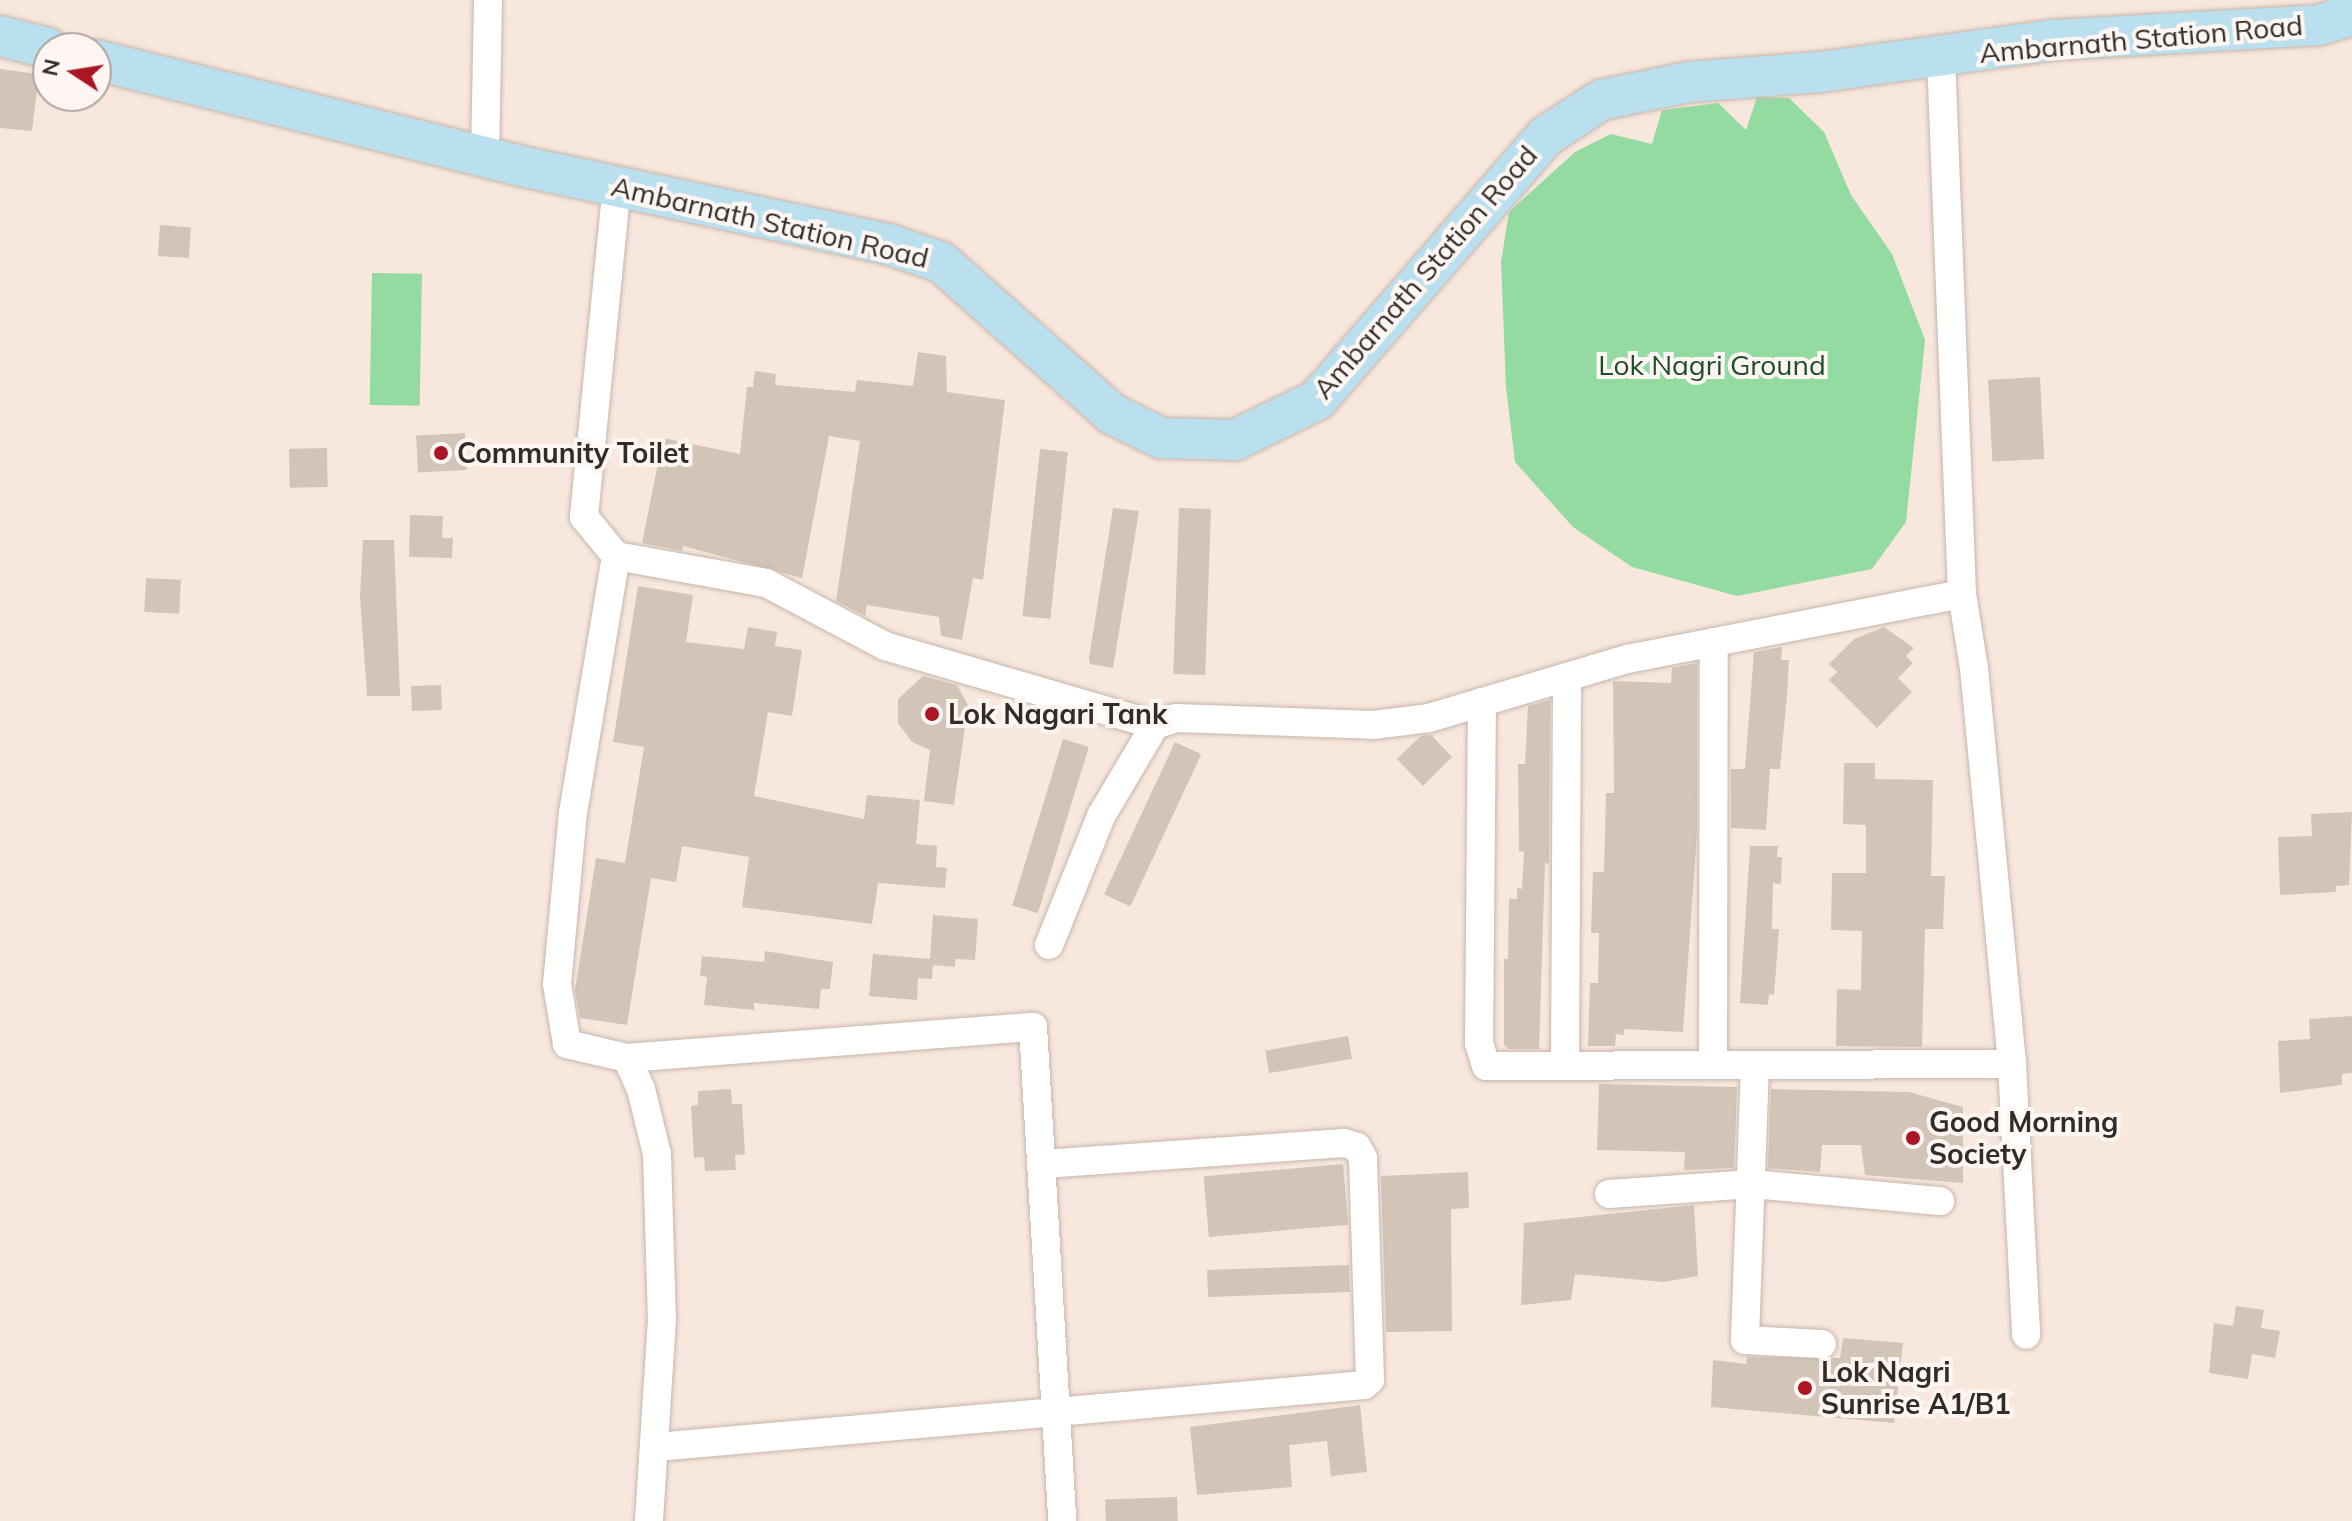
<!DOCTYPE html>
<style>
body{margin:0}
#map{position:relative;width:2352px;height:1521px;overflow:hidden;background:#f8e7dd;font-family:Mulish,sans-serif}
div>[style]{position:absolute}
.green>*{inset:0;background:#94dba1;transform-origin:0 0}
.building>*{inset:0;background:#d2c5b8;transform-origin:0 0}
.roads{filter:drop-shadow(0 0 2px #c6b6ac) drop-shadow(0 0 2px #c6b6ac)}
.street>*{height:28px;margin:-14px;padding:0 14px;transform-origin:14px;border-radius:14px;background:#fff}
.secondary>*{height:40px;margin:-20px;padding:0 20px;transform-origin:20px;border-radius:20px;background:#badfee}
.dots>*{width:22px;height:22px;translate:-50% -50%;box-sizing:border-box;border:4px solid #fef6f2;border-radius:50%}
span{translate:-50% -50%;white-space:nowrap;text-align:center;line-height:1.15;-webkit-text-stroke:8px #fef6f2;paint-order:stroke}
.street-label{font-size:28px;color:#322c28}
.park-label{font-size:28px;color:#1c4f29}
.poi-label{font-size:28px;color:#322c28;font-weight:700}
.left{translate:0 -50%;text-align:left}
.north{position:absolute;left:32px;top:32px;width:80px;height:80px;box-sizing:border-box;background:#fef6f2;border:2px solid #aca5a1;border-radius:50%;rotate:282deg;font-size:22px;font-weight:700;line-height:32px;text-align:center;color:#322c28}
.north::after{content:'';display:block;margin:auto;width:28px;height:36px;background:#ab1624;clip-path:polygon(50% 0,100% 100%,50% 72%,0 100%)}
</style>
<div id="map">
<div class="green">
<div style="clip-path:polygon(1757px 97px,1789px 98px,1824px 132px,1851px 195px,1892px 254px,1925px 340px,1906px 522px,1872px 569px,1737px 596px,1632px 567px,1573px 527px,1515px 462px,1506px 387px,1501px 262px,1509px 212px,1575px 152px,1611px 134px,1652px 144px,1662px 110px,1718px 103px,1746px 130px)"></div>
<div style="left:372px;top:273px;width:50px;height:132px;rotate:1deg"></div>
</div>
<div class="building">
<div style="clip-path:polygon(0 69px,39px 74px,32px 131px,0 128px)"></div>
<div style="left:160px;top:225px;width:31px;height:31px;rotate:4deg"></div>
<div style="clip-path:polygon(918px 352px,946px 356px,947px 392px,1005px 400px,983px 580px,973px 578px,962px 640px,941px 636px,939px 617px,867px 605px,865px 616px,836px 601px,860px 441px,829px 436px,802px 578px,683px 546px,682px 551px,642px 543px,663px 438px,740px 454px,747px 387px,753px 387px,755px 371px,776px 374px,775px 385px,855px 392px,857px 380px,913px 386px)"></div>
<div style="left:2040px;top:377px;width:82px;height:52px;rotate:87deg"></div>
<div style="left:465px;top:433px;width:37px;height:49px;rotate:87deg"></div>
<div style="left:327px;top:448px;width:39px;height:38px;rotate:89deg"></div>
<div style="left:1040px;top:449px;width:28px;height:168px;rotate:6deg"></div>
<div style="clip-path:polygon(1113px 508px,1139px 511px,1113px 668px,1090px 664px,1089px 658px)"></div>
<div style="left:1179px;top:508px;width:32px;height:166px;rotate:2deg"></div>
<div style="clip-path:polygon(410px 515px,443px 516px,442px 538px,453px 538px,452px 558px,409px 557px)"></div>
<div style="clip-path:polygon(363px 540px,394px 540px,400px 696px,367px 696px,360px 596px)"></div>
<div style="left:146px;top:578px;width:35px;height:34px;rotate:3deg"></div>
<div style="clip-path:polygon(638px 586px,693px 595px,686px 642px,744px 649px,748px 627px,777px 632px,775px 646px,802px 650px,792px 716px,768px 712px,754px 796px,864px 819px,867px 795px,920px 800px,916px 844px,937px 846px,936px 867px,947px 868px,945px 888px,878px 883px,872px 924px,742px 907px,749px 857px,682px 846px,676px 882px,651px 878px,627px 1025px,580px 1018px,575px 990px,596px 858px,625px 863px,644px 747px,613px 742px)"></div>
<div style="clip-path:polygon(1884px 627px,1914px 648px,1906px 656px,1913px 663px,1898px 678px,1912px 692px,1877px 728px,1829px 680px,1837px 672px,1829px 664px,1854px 639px)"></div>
<div style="clip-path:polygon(1782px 647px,1781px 660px,1789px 660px,1787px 696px,1780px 769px,1770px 769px,1766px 830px,1731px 828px,1731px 769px,1745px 769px,1754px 652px)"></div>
<div style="clip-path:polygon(1697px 663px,1697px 834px,1683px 1032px,1624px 1029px,1624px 1035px,1616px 1034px,1615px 1046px,1588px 1046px,1590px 983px,1598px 983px,1599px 933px,1591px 933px,1593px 872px,1604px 872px,1606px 793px,1614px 793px,1613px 681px,1671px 683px,1672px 668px)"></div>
<div style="clip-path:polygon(923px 676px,957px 685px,968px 705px,954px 805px,924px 801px,930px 750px,912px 742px,898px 723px,898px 699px)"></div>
<div style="left:441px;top:685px;width:25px;height:30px;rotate:88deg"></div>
<div style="clip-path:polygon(1550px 700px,1549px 864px,1545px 863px,1539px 1049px,1509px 1049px,1504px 1045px,1504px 959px,1508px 959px,1509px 899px,1517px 899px,1517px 888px,1522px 889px,1524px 852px,1519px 851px,1518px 764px,1525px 764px,1528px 706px)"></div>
<div style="clip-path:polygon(1431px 735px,1452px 757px,1423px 786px,1397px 759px,1421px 736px)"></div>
<div style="left:1063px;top:739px;width:27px;height:174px;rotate:17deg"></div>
<div style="left:1175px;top:742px;width:29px;height:168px;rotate:25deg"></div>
<div style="clip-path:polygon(1844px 763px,1875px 763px,1875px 779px,1933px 780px,1931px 876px,1945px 876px,1943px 929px,1925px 929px,1922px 1047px,1836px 1046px,1837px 989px,1861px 990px,1862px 931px,1831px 930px,1832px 873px,1866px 873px,1866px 825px,1843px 824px)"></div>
<div style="clip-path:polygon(2352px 812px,2349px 885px,2336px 886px,2336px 892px,2280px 895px,2278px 837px,2312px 836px,2311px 814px)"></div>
<div style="clip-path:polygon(1750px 846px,1778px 846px,1777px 857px,1782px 857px,1781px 884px,1773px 883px,1772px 929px,1779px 929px,1774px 995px,1769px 994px,1768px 1005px,1740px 1003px)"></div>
<div style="clip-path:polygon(933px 915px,978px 919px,975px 960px,955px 959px,955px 967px,933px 965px,932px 979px,918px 978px,917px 1000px,869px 996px,873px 954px,930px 959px)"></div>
<div style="clip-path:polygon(765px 951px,833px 962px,830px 989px,821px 989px,819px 1009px,754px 1003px,754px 1010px,704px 1005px,707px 977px,700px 976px,702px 956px,764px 962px)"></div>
<div style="clip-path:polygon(2352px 1016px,2352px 1073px,2342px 1074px,2342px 1085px,2280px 1093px,2278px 1041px,2310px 1039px,2309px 1019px)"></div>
<div style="left:1348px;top:1036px;width:23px;height:84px;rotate:80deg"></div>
<div style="clip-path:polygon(1599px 1084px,1737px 1087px,1734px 1168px,1684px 1170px,1685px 1152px,1597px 1150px)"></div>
<div style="clip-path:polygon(731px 1089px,732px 1104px,742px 1104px,745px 1154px,735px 1155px,736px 1170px,705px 1171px,704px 1157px,694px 1158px,691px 1106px,698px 1105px,698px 1091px)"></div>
<div style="clip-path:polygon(1771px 1089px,1909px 1092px,1963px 1107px,1963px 1183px,1865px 1175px,1861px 1145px,1822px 1145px,1820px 1172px,1768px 1168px)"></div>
<div style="left:1343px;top:1164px;width:61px;height:140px;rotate:85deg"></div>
<div style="clip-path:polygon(1468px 1172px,1469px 1208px,1451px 1209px,1452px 1331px,1386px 1332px,1381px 1176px)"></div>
<div style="clip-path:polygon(1694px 1205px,1698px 1276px,1663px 1282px,1575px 1274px,1571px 1300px,1521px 1305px,1524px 1223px)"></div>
<div style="left:1349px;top:1265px;width:27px;height:142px;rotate:88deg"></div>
<div style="clip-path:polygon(2236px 1306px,2264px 1310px,2261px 1328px,2280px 1331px,2275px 1358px,2252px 1354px,2248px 1379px,2209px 1373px,2214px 1323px,2233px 1326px)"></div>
<div style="clip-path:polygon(1843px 1338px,1903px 1343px,1894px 1423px,1711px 1407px,1713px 1360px,1746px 1364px,1747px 1357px,1840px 1358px)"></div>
<div style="clip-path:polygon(1360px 1405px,1367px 1472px,1331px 1476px,1327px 1441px,1289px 1445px,1292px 1487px,1197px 1495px,1190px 1427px)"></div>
<div style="left:1177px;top:1497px;width:24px;height:72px;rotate:88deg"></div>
</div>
<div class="roads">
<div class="street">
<div style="left:1941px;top:57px;width:537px;rotate:87.76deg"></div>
<div style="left:1962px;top:594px;width:75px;rotate:80.8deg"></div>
<div style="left:1974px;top:668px;width:398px;rotate:84.5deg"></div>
<div style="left:2012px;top:1064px;width:271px;rotate:87deg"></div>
<div style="left:485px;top:157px;width:157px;rotate:-88.9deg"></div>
<div style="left:617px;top:185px;width:334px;rotate:95.7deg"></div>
<div style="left:584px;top:517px;width:50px;rotate:50.6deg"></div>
<div style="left:616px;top:556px;width:260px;rotate:99.5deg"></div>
<div style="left:573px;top:812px;width:173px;rotate:95.3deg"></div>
<div style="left:557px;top:984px;width:61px;rotate:80.5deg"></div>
<div style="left:567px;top:1044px;width:62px;rotate:13.1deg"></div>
<div style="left:627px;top:1058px;width:34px;rotate:66deg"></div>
<div style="left:641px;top:1089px;width:67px;rotate:76.2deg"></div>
<div style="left:657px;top:1154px;width:165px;rotate:88.3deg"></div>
<div style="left:662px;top:1319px;width:202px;rotate:93.7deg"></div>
<div style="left:616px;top:556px;width:152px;rotate:10.2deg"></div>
<div style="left:766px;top:583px;width:135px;rotate:27.9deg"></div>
<div style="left:885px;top:646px;width:281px;rotate:16.3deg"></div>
<div style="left:1482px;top:702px;width:341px;rotate:90.5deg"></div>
<div style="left:1479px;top:1043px;width:24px;rotate:73deg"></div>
<div style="left:1486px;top:1066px;width:526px;rotate:-0.22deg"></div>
<div style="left:1049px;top:945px;width:139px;rotate:-68deg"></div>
<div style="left:1101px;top:816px;width:106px;rotate:-59.3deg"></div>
<div style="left:1155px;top:725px;width:22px;rotate:-18deg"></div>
<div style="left:1176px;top:718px;width:197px;rotate:2deg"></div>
<div style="left:1373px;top:725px;width:56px;rotate:-7.1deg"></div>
<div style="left:1429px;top:718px;width:207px;rotate:-16.6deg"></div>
<div style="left:1627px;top:659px;width:341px;rotate:-11deg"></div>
<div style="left:627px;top:1058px;width:407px;rotate:-4.4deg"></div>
<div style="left:1033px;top:1027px;width:495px;rotate:86.6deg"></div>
<div style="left:1713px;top:1065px;width:423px;rotate:-89.9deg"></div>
<div style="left:1755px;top:1065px;width:275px;rotate:92.1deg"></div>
<div style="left:1745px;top:1340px;width:77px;rotate:3deg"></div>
<div style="left:1565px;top:1066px;width:389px;rotate:-89.7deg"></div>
<div style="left:1609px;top:1194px;width:143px;rotate:-4deg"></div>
<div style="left:1752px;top:1184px;width:189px;rotate:5.2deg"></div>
<div style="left:656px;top:1447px;width:711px;rotate:-5deg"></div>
<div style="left:1364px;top:1385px;width:8px;rotate:-40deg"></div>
<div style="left:1370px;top:1380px;width:222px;rotate:-91.8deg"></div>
<div style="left:1363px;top:1158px;width:13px;rotate:-119deg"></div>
<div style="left:1357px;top:1147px;width:14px;rotate:-163deg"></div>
<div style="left:1344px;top:1143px;width:302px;rotate:176deg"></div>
</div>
<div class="secondary">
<div style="left:0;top:36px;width:49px;rotate:14deg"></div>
<div style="left:96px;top:60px;width:433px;rotate:14deg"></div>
<div style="left:516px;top:165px;width:383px;rotate:12deg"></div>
<div style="left:891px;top:245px;width:53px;rotate:18.8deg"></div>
<div style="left:941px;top:262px;width:229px;rotate:41.6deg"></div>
<div style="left:1112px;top:414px;width:55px;rotate:26.1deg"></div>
<div style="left:1161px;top:438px;width:74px;rotate:1.5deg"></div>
<div style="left:1235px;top:440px;width:91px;rotate:-26deg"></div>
<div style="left:1317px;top:400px;width:349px;rotate:-49.1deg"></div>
<div style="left:1546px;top:136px;width:66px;rotate:-33.2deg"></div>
<div style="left:1601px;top:100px;width:90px;rotate:-11.6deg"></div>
<div style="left:1689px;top:82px;width:131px;rotate:-4.4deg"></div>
<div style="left:1820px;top:72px;width:235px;rotate:-7.8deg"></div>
<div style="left:2053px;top:40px;width:266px;rotate:-3.2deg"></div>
<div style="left:2319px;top:25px;width:34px;rotate:-17deg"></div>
</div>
</div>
<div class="dots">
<div style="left:441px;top:453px;background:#ab1624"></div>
<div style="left:932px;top:714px;background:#ab1624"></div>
<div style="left:1913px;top:1138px;background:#ab1624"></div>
<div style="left:1805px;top:1388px;background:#ab1624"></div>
</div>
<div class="street-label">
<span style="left:2141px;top:39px;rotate:-5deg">Ambarnath Station Road</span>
<span style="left:770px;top:222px;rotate:13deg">Ambarnath Station Road</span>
<span style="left:1425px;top:272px;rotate:-49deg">Ambarnath Station Road</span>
</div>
<div class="park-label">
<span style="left:1712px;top:365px">Lok Nagri Ground</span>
</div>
<div class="poi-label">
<span class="left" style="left:457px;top:453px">Community Toilet</span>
<span class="left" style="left:948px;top:714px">Lok Nagari Tank</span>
<span class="left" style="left:1929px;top:1138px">Good Morning<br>Society</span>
<span class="left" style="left:1821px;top:1388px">Lok Nagri<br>Sunrise A1/B1</span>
</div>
<div class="north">N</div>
</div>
